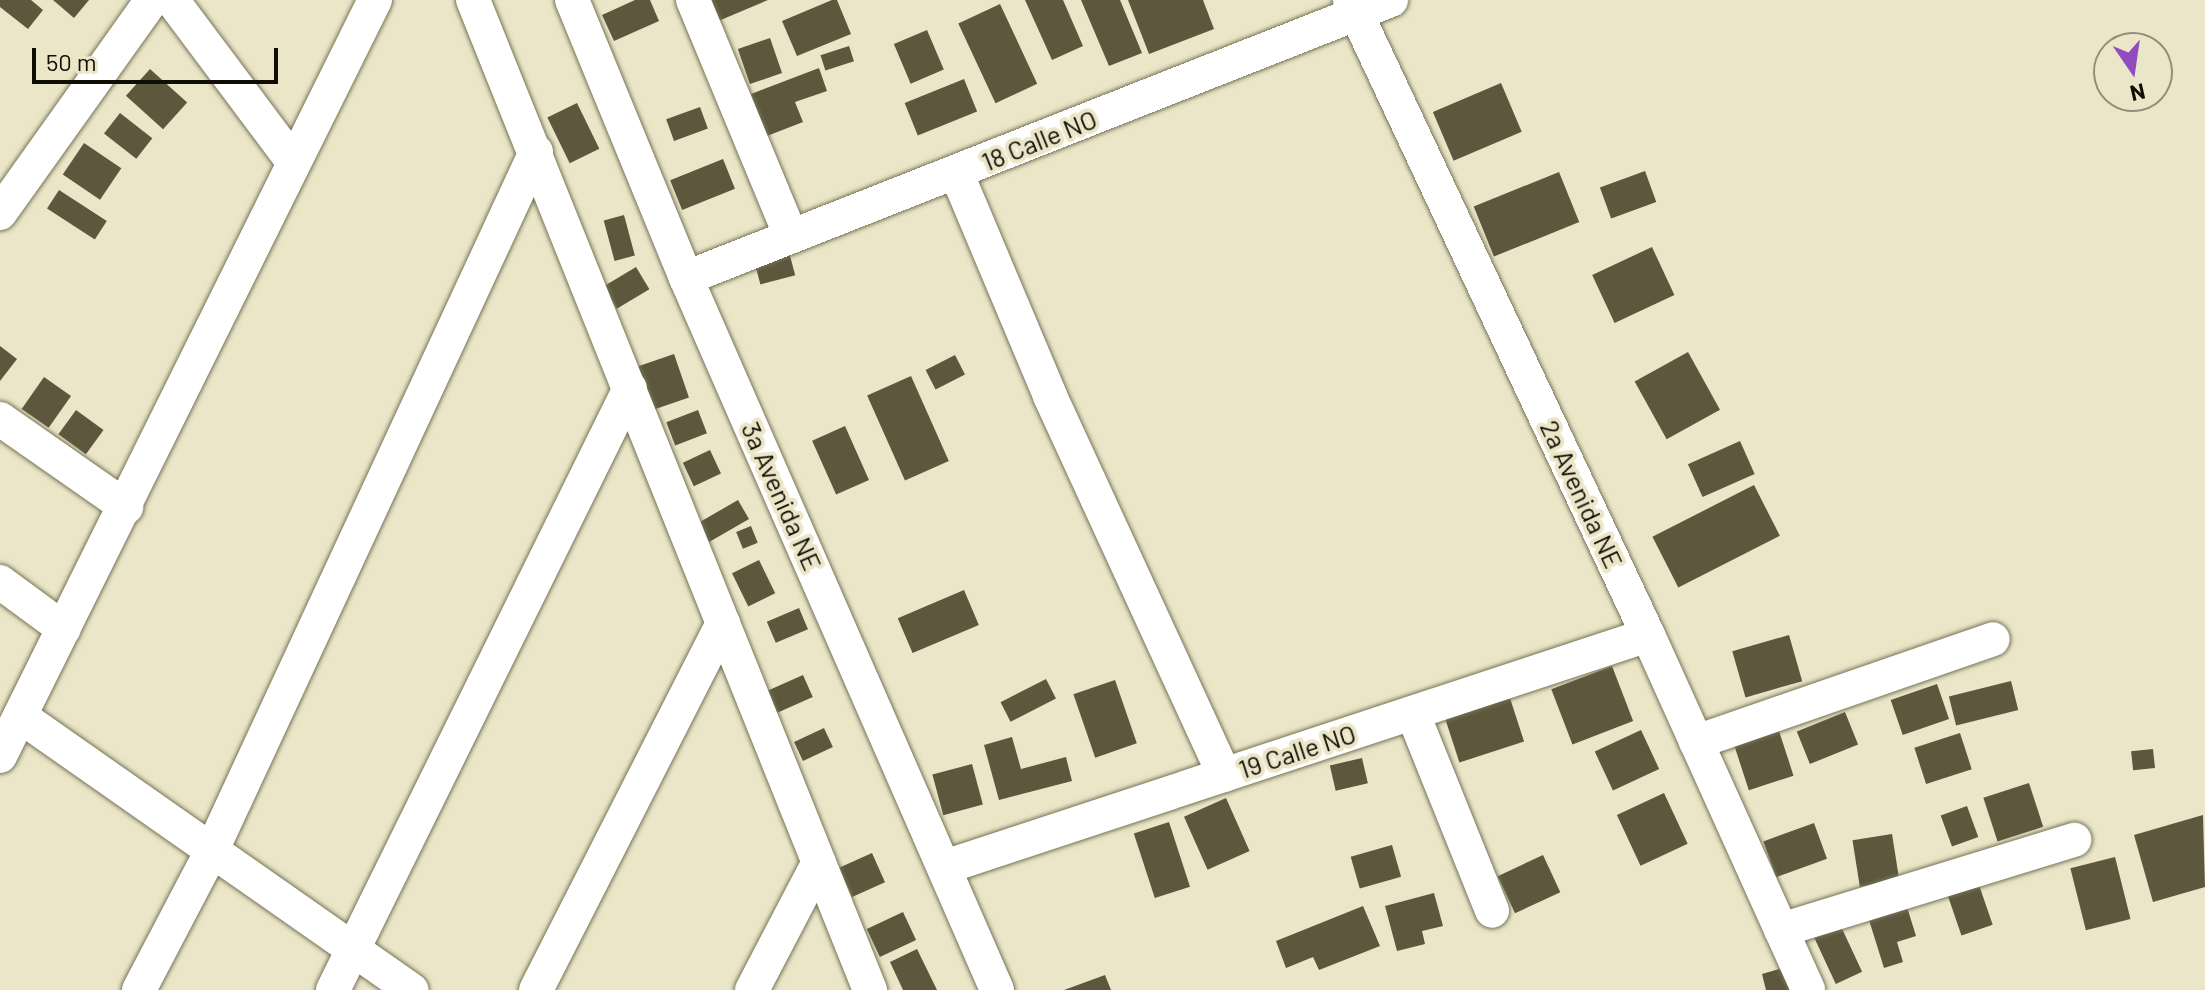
<!DOCTYPE html>
<style>
body{margin:0}
#map{position:relative;width:2205px;height:990px;overflow:hidden;background:#ebe6c8;font-family:Barlow,sans-serif}
div>[style]{position:absolute}
.building>*{inset:0;background:#5c573d;transform-origin:0 0}
.roads{filter:drop-shadow(0 0 2px #777357) drop-shadow(0 0 2px #777357)}
.street>*{height:34px;margin:-17px;padding:0 17px;transform-origin:17px;border-radius:17px;background:#fff}
span{translate:-50% -50%;white-space:nowrap;text-align:center;line-height:1.15;-webkit-text-stroke:8px #ebe6c8;paint-order:stroke}
.street-label{font-size:26px;color:#0f0d04}
.north{position:absolute;left:2093px;top:32px;width:80px;height:80px;box-sizing:border-box;background:#ebe6c8;border:2px solid #938f7a;border-radius:50%;rotate:167deg;font-size:22px;font-weight:700;line-height:32px;text-align:center;color:#0f0d04}
.north::after{content:'';display:block;margin:auto;width:28px;height:36px;background:#914cbf;clip-path:polygon(50% 0,100% 100%,50% 72%,0 100%)}
.scale{position:absolute;left:32px;top:48px;width:246px;height:36px;box-sizing:border-box;border:4px solid #0f0d04;border-top:0;padding-left:10px;font-size:24px;line-height:28px;white-space:nowrap;color:#0f0d04;-webkit-text-stroke:6px #ebe6c8;paint-order:stroke}
</style>
<div id="map">
<div class="building">
<div style="clip-path:polygon(0 0,31px 0,43px 10px,28px 29px,0 7px)"></div>
<div style="clip-path:polygon(53px 0,89px 0,74px 18px)"></div>
<div style="clip-path:polygon(635px 0,650px 0,659px 21px,614px 41px,602px 15px)"></div>
<div style="clip-path:polygon(708px 0,768px 0,716px 22px)"></div>
<div style="clip-path:polygon(832px 0,837px 0,851px 34px,797px 56px,782px 21px)"></div>
<div style="clip-path:polygon(1025px 0,1063px 0,1083px 46px,1052px 60px)"></div>
<div style="clip-path:polygon(1081px 0,1120px 0,1142px 53px,1109px 66px)"></div>
<div style="clip-path:polygon(1128px 0,1203px 0,1214px 29px,1149px 54px)"></div>
<div style="left:1000px;top:4px;width:88px;height:46px;rotate:65deg"></div>
<div style="left:927px;top:30px;width:43px;height:36px;rotate:67deg"></div>
<div style="left:770px;top:38px;width:37px;height:34px;rotate:71deg"></div>
<div style="left:849px;top:46px;width:16px;height:30px;rotate:72deg"></div>
<div style="clip-path:polygon(819px 68px,827px 91px,795px 102px,803px 122px,767px 136px,751px 94px)"></div>
<div style="left:150px;top:69px;width:50px;height:36px;rotate:42deg"></div>
<div style="left:964px;top:79px;width:35px;height:64px;rotate:68deg"></div>
<div style="left:1501px;top:83px;width:53px;height:74px;rotate:67deg"></div>
<div style="left:577px;top:103px;width:51px;height:33px;rotate:64deg"></div>
<div style="left:700px;top:107px;width:23px;height:36px;rotate:70deg"></div>
<div style="left:120px;top:113px;width:41px;height:26px;rotate:38deg"></div>
<div style="left:84px;top:143px;width:45px;height:38px;rotate:34deg"></div>
<div style="left:723px;top:159px;width:32px;height:57px;rotate:68deg"></div>
<div style="left:1645px;top:171px;width:33px;height:48px;rotate:70deg"></div>
<div style="left:1559px;top:172px;width:54px;height:92px;rotate:68deg"></div>
<div style="left:59px;top:190px;width:57px;height:22px;rotate:33deg"></div>
<div style="left:624px;top:215px;width:42px;height:21px;rotate:75deg"></div>
<div style="left:1652px;top:247px;width:53px;height:66px;rotate:65deg"></div>
<div style="left:789px;top:252px;width:24px;height:36px;rotate:75deg"></div>
<div style="left:636px;top:267px;width:26px;height:38px;rotate:59deg"></div>
<div style="clip-path:polygon(0 346px,17px 359px,0 381px)"></div>
<div style="left:1688px;top:352px;width:66px;height:61px;rotate:61deg"></div>
<div style="left:674px;top:354px;width:46px;height:40px;rotate:71deg"></div>
<div style="left:955px;top:355px;width:22px;height:33px;rotate:63deg"></div>
<div style="left:911px;top:376px;width:93px;height:48px;rotate:66deg"></div>
<div style="left:44px;top:377px;width:33px;height:39px;rotate:35deg"></div>
<div style="left:76px;top:410px;width:34px;height:30px;rotate:36deg"></div>
<div style="left:698px;top:410px;width:25px;height:34px;rotate:69deg"></div>
<div style="left:845px;top:426px;width:59px;height:36px;rotate:66deg"></div>
<div style="left:1740px;top:441px;width:36px;height:57px;rotate:66deg"></div>
<div style="left:710px;top:450px;width:26px;height:30px;rotate:65deg"></div>
<div style="left:1754px;top:485px;width:57px;height:114px;rotate:63deg"></div>
<div style="left:738px;top:500px;width:22px;height:46px;rotate:60deg"></div>
<div style="left:751px;top:526px;width:18px;height:16px;rotate:68deg"></div>
<div style="left:759px;top:560px;width:37px;height:30px;rotate:64deg"></div>
<div style="left:964px;top:590px;width:38px;height:72px;rotate:67deg"></div>
<div style="left:799px;top:608px;width:23px;height:35px;rotate:67deg"></div>
<div style="left:1789px;top:635px;width:48px;height:59px;rotate:74deg"></div>
<div style="left:1612px;top:666px;width:59px;height:65px;rotate:69deg"></div>
<div style="left:803px;top:675px;width:24px;height:40px;rotate:66deg"></div>
<div style="left:1046px;top:679px;width:22px;height:51px;rotate:63deg"></div>
<div style="left:1115px;top:680px;width:67px;height:44px;rotate:71deg"></div>
<div style="left:2011px;top:681px;width:30px;height:64px;rotate:76deg"></div>
<div style="left:1937px;top:684px;width:37px;height:49px;rotate:71deg"></div>
<div style="left:1508px;top:692px;width:52px;height:68px;rotate:72deg"></div>
<div style="left:1845px;top:712px;width:35px;height:52px;rotate:68deg"></div>
<div style="left:824px;top:728px;width:21px;height:33px;rotate:65deg"></div>
<div style="left:1641px;top:730px;width:43px;height:51px;rotate:65deg"></div>
<div style="left:1779px;top:731px;width:47px;height:47px;rotate:72deg"></div>
<div style="left:1960px;top:733px;width:38px;height:48px;rotate:72deg"></div>
<div style="clip-path:polygon(1012px 737px,1021px 769px,1066px 757px,1072px 781px,999px 800px,984px 745px)"></div>
<div style="left:2153px;top:749px;width:19px;height:22px;rotate:84deg"></div>
<div style="left:1362px;top:758px;width:26px;height:33px;rotate:77deg"></div>
<div style="left:972px;top:764px;width:42px;height:41px;rotate:75deg"></div>
<div style="left:2029px;top:783px;width:46px;height:48px;rotate:72deg"></div>
<div style="left:1664px;top:793px;width:56px;height:52px;rotate:65deg"></div>
<div style="left:1226px;top:798px;width:58px;height:46px;rotate:66deg"></div>
<div style="left:1967px;top:806px;width:33px;height:28px;rotate:70deg"></div>
<div style="clip-path:polygon(2203px 815px,2205px 887px,2153px 902px,2134px 835px)"></div>
<div style="left:1169px;top:822px;width:68px;height:37px;rotate:72deg"></div>
<div style="left:1814px;top:823px;width:38px;height:54px;rotate:70deg"></div>
<div style="left:1892px;top:834px;width:47px;height:40px;rotate:81deg"></div>
<div style="left:1392px;top:845px;width:33px;height:43px;rotate:74deg"></div>
<div style="left:872px;top:853px;width:32px;height:36px;rotate:66deg"></div>
<div style="left:1543px;top:855px;width:41px;height:50px;rotate:65deg"></div>
<div style="left:2115px;top:857px;width:64px;height:46px;rotate:76deg"></div>
<div style="left:1979px;top:885px;width:42px;height:33px;rotate:71deg"></div>
<div style="clip-path:polygon(1434px 893px,1443px 926px,1422px 931px,1425px 944px,1397px 951px,1385px 906px)"></div>
<div style="clip-path:polygon(1363px 906px,1380px 946px,1319px 970px,1313px 957px,1286px 968px,1276px 941px)"></div>
<div style="clip-path:polygon(1907px 907px,1916px 936px,1897px 942px,1903px 962px,1884px 968px,1869px 920px)"></div>
<div style="left:903px;top:912px;width:31px;height:40px;rotate:65deg"></div>
<div style="left:1838px;top:920px;width:57px;height:29px;rotate:65deg"></div>
<div style="clip-path:polygon(917px 949px,937px 990px,903px 990px,890px 962px)"></div>
<div style="clip-path:polygon(1786px 967px,1793px 990px,1766px 990px,1762px 974px)"></div>
<div style="clip-path:polygon(1105px 975px,1111px 990px,1064px 990px)"></div>
</div>
<div class="roads">
<div class="street">
<div style="left:172px;top:0;width:202px;rotate:53.2deg"></div>
<div style="left:473px;top:0;width:1067px;rotate:68.15deg"></div>
<div style="left:572px;top:0;width:300px;rotate:67.7deg"></div>
<div style="left:686px;top:278px;width:777px;rotate:66.4deg"></div>
<div style="left:693px;top:0;width:256px;rotate:67.5deg"></div>
<div style="left:1350px;top:0;width:701px;rotate:64.86deg"></div>
<div style="left:1648px;top:635px;width:389px;rotate:65.7deg"></div>
<div style="left:956px;top:172px;width:243px;rotate:67.2deg"></div>
<div style="left:1050px;top:396px;width:417px;rotate:65.3deg"></div>
<div style="left:0;top:213px;width:262px;rotate:-54.5deg"></div>
<div style="left:686px;top:278px;width:758px;rotate:-21.52deg"></div>
<div style="left:0;top:419px;width:154px;rotate:34.9deg"></div>
<div style="left:0;top:582px;width:79px;rotate:36.3deg"></div>
<div style="left:1413px;top:714px;width:212px;rotate:68.1deg"></div>
<div style="left:20px;top:716px;width:478px;rotate:35deg"></div>
<div style="left:1696px;top:742px;width:314px;rotate:-19.1deg"></div>
<div style="left:0;top:756px;width:844px;rotate:-63.62deg"></div>
<div style="left:945px;top:867px;width:740px;rotate:-18.26deg"></div>
<div style="left:1781px;top:930px;width:307px;rotate:-17.1deg"></div>
<div style="left:139px;top:990px;width:156px;rotate:-62.4deg"></div>
<div style="left:211px;top:852px;width:772px;rotate:-65.1deg"></div>
<div style="left:333px;top:990px;width:671px;rotate:-63.74deg"></div>
<div style="left:536px;top:990px;width:412px;rotate:-63deg"></div>
<div style="left:752px;top:990px;width:144px;rotate:-62.4deg"></div>
</div>
</div>
<div class="street-label">
<span style="left:1039px;top:140px;rotate:-22deg">18 Calle NO</span>
<span style="left:1582px;top:494px;rotate:65deg">2a Avenida NE</span>
<span style="left:782px;top:496px;rotate:66deg">3a Avenida NE</span>
<span style="left:1297px;top:751px;rotate:-18deg">19 Calle NO</span>
</div>
<div class="north">N</div>
<div class="scale">50 m</div>
</div>
